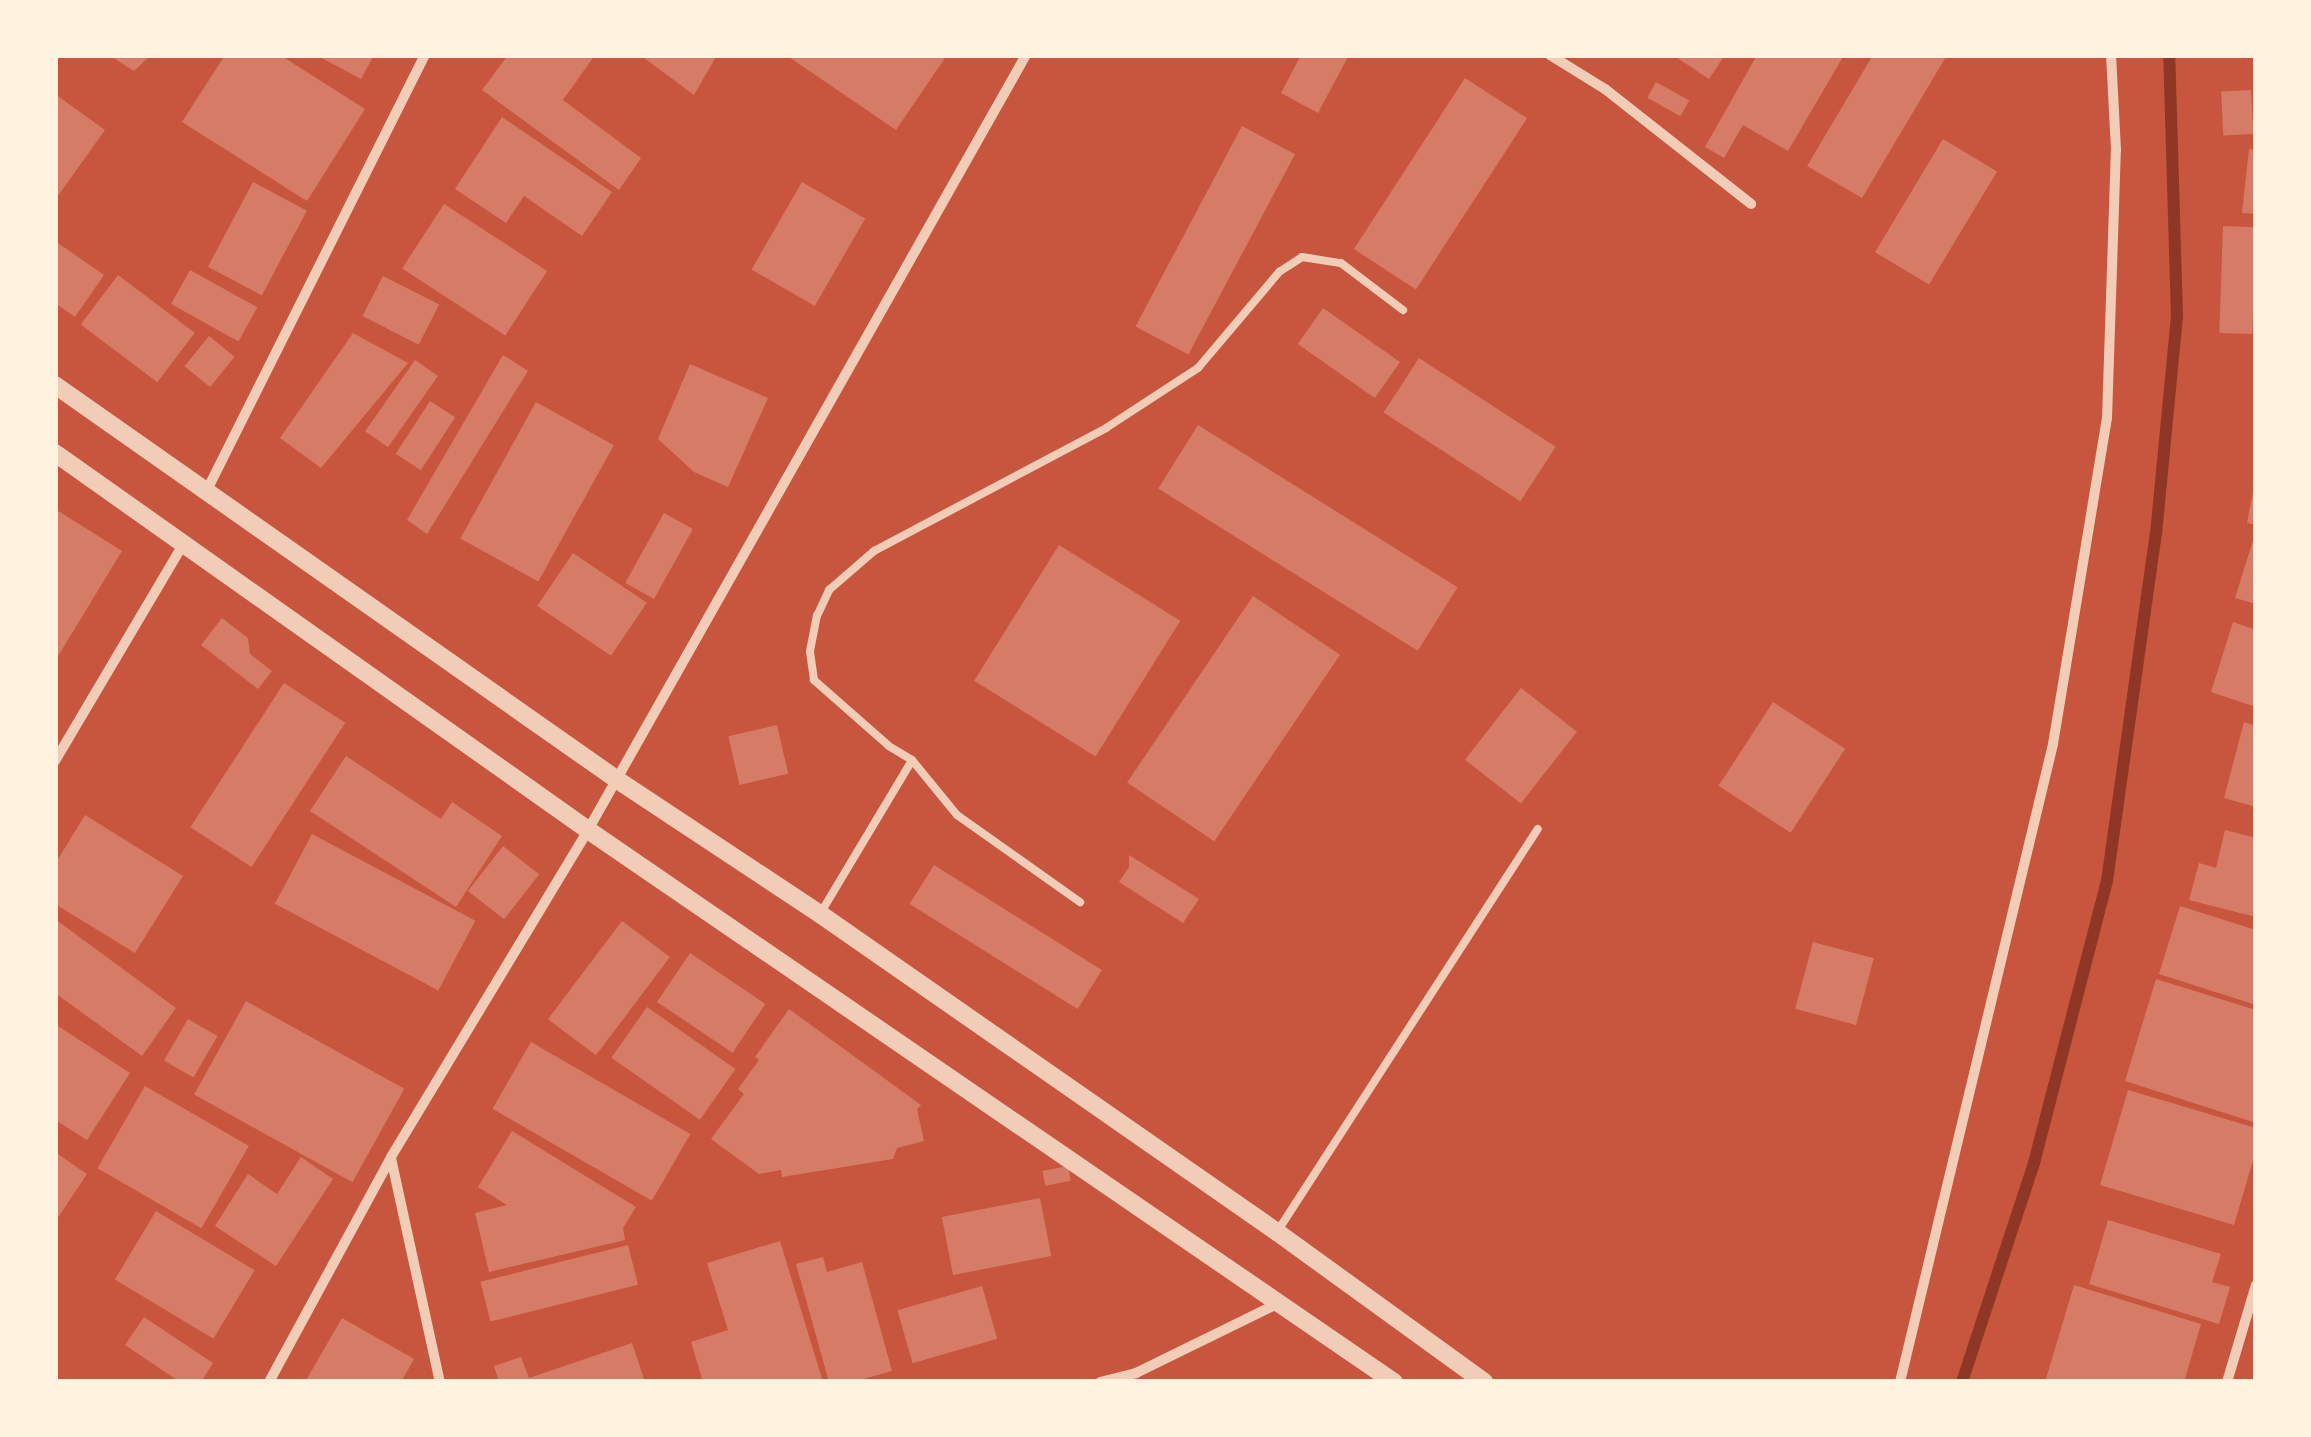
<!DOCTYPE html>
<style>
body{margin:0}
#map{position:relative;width:2311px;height:1437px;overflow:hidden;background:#c8553d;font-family:Lora,serif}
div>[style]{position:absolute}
.stream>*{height:12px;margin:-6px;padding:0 6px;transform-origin:6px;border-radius:6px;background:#8f3625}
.building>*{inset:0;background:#d67c66;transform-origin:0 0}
.service>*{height:8px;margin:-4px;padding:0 4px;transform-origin:4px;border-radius:4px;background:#f1ccb7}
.minor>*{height:10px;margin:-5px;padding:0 5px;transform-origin:5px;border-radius:5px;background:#f1ccb7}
.tertiary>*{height:18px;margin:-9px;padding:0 9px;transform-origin:9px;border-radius:9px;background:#f1ccb7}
span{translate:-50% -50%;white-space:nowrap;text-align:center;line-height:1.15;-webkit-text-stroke:10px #fff3e0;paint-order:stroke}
.frame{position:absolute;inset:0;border:58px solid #fff3e0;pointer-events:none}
</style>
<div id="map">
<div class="stream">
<div style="left:1962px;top:1382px;width:231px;rotate:-71.8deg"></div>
<div style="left:2034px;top:1163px;width:291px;rotate:-75.5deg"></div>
<div style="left:2107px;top:881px;width:350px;rotate:-82deg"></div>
<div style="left:2156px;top:534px;width:218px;rotate:-84.5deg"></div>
<div style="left:2177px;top:317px;width:262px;rotate:-91.7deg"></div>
</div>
<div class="building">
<div style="clip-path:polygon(109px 55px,151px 55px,134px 71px)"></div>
<div style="clip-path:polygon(225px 55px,280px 55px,365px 109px,307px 201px,182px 122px)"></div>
<div style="clip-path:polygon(316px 55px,374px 55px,361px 79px)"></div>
<div style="clip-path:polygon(508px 55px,595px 55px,563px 100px,641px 158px,619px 190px,482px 90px)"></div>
<div style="clip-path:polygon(640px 55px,717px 55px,694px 95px)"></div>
<div style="clip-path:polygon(786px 55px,947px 55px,896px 130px)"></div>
<div style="clip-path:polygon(1301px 55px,1349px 55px,1318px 113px,1281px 93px)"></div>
<div style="clip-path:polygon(1673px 55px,1725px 55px,1709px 79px)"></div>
<div style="clip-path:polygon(1757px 55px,1844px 55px,1788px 151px,1743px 125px,1724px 158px,1705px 147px)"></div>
<div style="clip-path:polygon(1873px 55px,1947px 55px,1862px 198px,1807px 166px)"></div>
<div style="left:1465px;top:78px;width:74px;height:204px;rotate:33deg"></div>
<div style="left:1656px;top:82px;width:38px;height:18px;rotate:29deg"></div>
<div style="left:2251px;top:90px;width:44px;height:30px;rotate:87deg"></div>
<div style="clip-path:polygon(55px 94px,105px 130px,55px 200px)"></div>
<div style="clip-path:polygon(502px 117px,612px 192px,582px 236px,524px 196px,506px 223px,455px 189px)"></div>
<div style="left:1242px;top:126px;width:60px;height:227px;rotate:28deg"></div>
<div style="left:1943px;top:139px;width:63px;height:132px;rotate:31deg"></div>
<div style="clip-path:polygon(2249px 149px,2256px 150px,2256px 214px,2242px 213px)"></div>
<div style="left:253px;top:182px;width:61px;height:96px;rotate:28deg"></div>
<div style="left:802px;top:182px;width:73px;height:101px;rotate:30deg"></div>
<div style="left:444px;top:204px;width:123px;height:77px;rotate:33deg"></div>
<div style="left:2223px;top:226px;width:33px;height:107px;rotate:2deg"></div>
<div style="clip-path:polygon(55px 241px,104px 275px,75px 317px,55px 303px)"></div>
<div style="left:190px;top:270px;width:77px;height:39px;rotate:29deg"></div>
<div style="left:118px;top:275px;width:96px;height:62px;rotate:37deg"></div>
<div style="left:383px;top:276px;width:63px;height:45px;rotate:27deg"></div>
<div style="left:1323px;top:308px;width:94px;height:44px;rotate:35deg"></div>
<div style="clip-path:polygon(353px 333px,408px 363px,321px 468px,280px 438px)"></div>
<div style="left:209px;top:336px;width:33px;height:39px;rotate:39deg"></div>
<div style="clip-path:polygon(503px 355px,528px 371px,427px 534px,407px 520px)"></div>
<div style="left:1419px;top:358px;width:163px;height:65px;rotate:33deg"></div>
<div style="left:415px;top:360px;width:28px;height:87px;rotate:35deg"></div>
<div style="clip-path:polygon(690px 364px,768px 398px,728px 487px,694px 472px,658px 439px)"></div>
<div style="left:430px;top:401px;width:30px;height:63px;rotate:33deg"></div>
<div style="left:536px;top:402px;width:89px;height:156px;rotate:29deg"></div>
<div style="left:1198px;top:425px;width:306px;height:75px;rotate:32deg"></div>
<div style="clip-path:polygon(2254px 486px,2256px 486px,2256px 525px,2247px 523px)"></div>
<div style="clip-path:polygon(55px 509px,122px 551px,55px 661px)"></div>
<div style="left:664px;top:513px;width:33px;height:80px;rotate:29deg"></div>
<div style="clip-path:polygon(2255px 534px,2256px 534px,2256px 604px,2235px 598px)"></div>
<div style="left:1059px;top:545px;width:143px;height:160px;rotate:32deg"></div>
<div style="left:573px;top:553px;width:89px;height:64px;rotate:34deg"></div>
<div style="left:1253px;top:596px;width:105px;height:225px;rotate:34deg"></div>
<div style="clip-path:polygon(222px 618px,248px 638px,250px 654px,272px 671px,258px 689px,201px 645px)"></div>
<div style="clip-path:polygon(2233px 622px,2256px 630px,2256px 707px,2211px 692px)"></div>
<div style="left:284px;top:683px;width:73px;height:172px;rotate:33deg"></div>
<div style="left:1521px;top:688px;width:71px;height:91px;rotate:38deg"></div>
<div style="left:1773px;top:702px;width:86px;height:100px;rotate:33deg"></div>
<div style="clip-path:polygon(2244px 722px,2256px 726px,2256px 807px,2224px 798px)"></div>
<div style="left:777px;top:725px;width:50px;height:50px;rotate:77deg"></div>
<div style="clip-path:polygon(346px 756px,441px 819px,452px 802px,502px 836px,456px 907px,310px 811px)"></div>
<div style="clip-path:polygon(85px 815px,183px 876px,135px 953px,55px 904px,55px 864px)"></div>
<div style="clip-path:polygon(2225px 830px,2256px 838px,2256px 917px,2189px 900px,2199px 863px,2216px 868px)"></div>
<div style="left:312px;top:834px;width:185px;height:79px;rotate:28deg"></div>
<div style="left:503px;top:846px;width:46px;height:57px;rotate:38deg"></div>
<div style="clip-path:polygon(1129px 855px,1199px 899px,1183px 923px,1119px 882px,1129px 867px)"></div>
<div style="left:934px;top:865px;width:198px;height:46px;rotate:32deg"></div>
<div style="clip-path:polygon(2180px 906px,2256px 930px,2256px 1005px,2159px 974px)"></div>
<div style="clip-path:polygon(55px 919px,176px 1008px,142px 1056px,55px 993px)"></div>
<div style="left:622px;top:921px;width:60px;height:123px;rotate:37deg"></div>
<div style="left:1813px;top:942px;width:63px;height:69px;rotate:15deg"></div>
<div style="left:690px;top:953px;width:91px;height:59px;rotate:34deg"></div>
<div style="clip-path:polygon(2156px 979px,2256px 1010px,2256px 1123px,2125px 1081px)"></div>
<div style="left:246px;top:1001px;width:181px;height:107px;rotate:29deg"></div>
<div style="left:647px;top:1007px;width:108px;height:62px;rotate:35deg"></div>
<div style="clip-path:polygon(789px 1009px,921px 1105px,917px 1109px,924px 1141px,897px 1148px,893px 1159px,782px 1177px,781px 1170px,759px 1174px,711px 1139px,744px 1094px,738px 1089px,759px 1060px,755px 1057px)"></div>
<div style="left:188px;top:1019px;width:34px;height:48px;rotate:30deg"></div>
<div style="clip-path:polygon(55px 1024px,130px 1073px,87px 1140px,55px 1120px)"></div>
<div style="left:531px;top:1042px;width:184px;height:77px;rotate:30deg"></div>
<div style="left:145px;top:1086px;width:120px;height:95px;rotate:30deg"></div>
<div style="clip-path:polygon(2128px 1090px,2256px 1128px,2256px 1150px,2234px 1225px,2100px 1185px)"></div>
<div style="clip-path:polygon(512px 1131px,636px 1207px,623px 1228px,625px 1240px,489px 1272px,475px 1213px,507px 1205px,478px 1187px)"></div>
<div style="clip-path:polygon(55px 1152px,87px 1174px,55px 1222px)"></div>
<div style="clip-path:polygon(301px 1157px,333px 1179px,276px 1266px,215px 1226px,248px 1174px,277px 1194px)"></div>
<div style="left:1068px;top:1166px;width:15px;height:26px;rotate:79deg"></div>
<div style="left:1040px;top:1198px;width:59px;height:100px;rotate:79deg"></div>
<div style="left:156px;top:1211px;width:115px;height:80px;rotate:31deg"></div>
<div style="clip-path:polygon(2108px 1220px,2221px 1254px,2212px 1282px,2230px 1287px,2219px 1324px,2089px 1284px)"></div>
<div style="clip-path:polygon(780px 1241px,823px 1382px,703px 1382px,691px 1342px,728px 1330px,707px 1263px)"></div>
<div style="left:628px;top:1245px;width:41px;height:152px;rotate:76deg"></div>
<div style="clip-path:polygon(823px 1257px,827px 1272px,862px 1262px,892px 1371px,852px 1382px,829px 1382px,796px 1264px)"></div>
<div style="clip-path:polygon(2074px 1285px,2201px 1324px,2184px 1382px,2045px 1382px)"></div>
<div style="left:982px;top:1286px;width:55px;height:88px;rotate:74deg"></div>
<div style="clip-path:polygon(144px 1317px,213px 1363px,201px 1382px,180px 1382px,125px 1345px)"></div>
<div style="clip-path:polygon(342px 1318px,414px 1359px,401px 1382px,305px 1382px)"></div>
<div style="clip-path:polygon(632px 1343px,645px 1382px,499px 1382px,494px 1366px,521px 1357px,529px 1378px)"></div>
</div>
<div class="service">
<div style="left:912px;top:760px;width:71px;rotate:50.7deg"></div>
<div style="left:957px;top:815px;width:151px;rotate:35.3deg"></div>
<div style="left:820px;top:914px;width:179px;rotate:-59.1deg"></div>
<div style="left:912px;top:760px;width:27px;rotate:-149deg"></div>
<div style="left:889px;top:746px;width:100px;rotate:-138.7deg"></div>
<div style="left:814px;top:680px;width:29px;rotate:-98deg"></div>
<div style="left:810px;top:651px;width:36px;rotate:-79deg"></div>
<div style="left:817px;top:616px;width:29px;rotate:-65deg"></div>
<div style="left:829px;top:590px;width:60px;rotate:-40.9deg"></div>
<div style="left:874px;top:551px;width:263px;rotate:-27.9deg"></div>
<div style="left:1106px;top:428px;width:110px;rotate:-33.1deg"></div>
<div style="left:1198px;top:368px;width:126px;rotate:-49.8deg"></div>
<div style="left:1279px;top:272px;width:27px;rotate:-33deg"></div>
<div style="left:1302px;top:257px;width:39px;rotate:9deg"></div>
<div style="left:1341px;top:263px;width:78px;rotate:37.2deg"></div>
<div style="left:1277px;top:1232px;width:480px;rotate:-57.1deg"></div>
</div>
<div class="minor">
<div style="left:1550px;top:55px;width:65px;rotate:31.7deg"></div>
<div style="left:1605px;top:89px;width:186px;rotate:38.2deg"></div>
<div style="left:206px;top:492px;width:489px;rotate:-63.4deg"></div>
<div style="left:55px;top:761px;width:253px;rotate:-59.4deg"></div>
<div style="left:391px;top:1158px;width:229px;rotate:77.7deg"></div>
<div style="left:269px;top:1382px;width:256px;rotate:-61.5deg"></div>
<div style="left:391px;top:1157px;width:382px;rotate:-58.9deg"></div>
<div style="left:588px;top:830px;width:890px;rotate:-60.53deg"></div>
<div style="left:1100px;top:1382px;width:37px;rotate:-14deg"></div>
<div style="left:1136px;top:1373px;width:161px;rotate:-26.1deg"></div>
<div style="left:1900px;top:1382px;width:656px;rotate:-76.51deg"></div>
<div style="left:2053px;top:744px;width:330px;rotate:-80.6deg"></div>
<div style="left:2107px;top:418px;width:268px;rotate:-88.1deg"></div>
<div style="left:2116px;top:150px;width:95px;rotate:-93deg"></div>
<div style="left:2227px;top:1382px;width:101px;rotate:-73.4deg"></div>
</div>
<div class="tertiary">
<div style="left:55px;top:385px;width:686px;rotate:35.08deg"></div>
<div style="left:616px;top:779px;width:245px;rotate:33.5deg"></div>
<div style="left:820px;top:914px;width:557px;rotate:34.83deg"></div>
<div style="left:1277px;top:1232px;width:256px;rotate:35.9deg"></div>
<div style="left:55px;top:453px;width:653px;rotate:35.27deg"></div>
<div style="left:588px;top:830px;width:977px;rotate:34.41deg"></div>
</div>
<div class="frame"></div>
</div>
